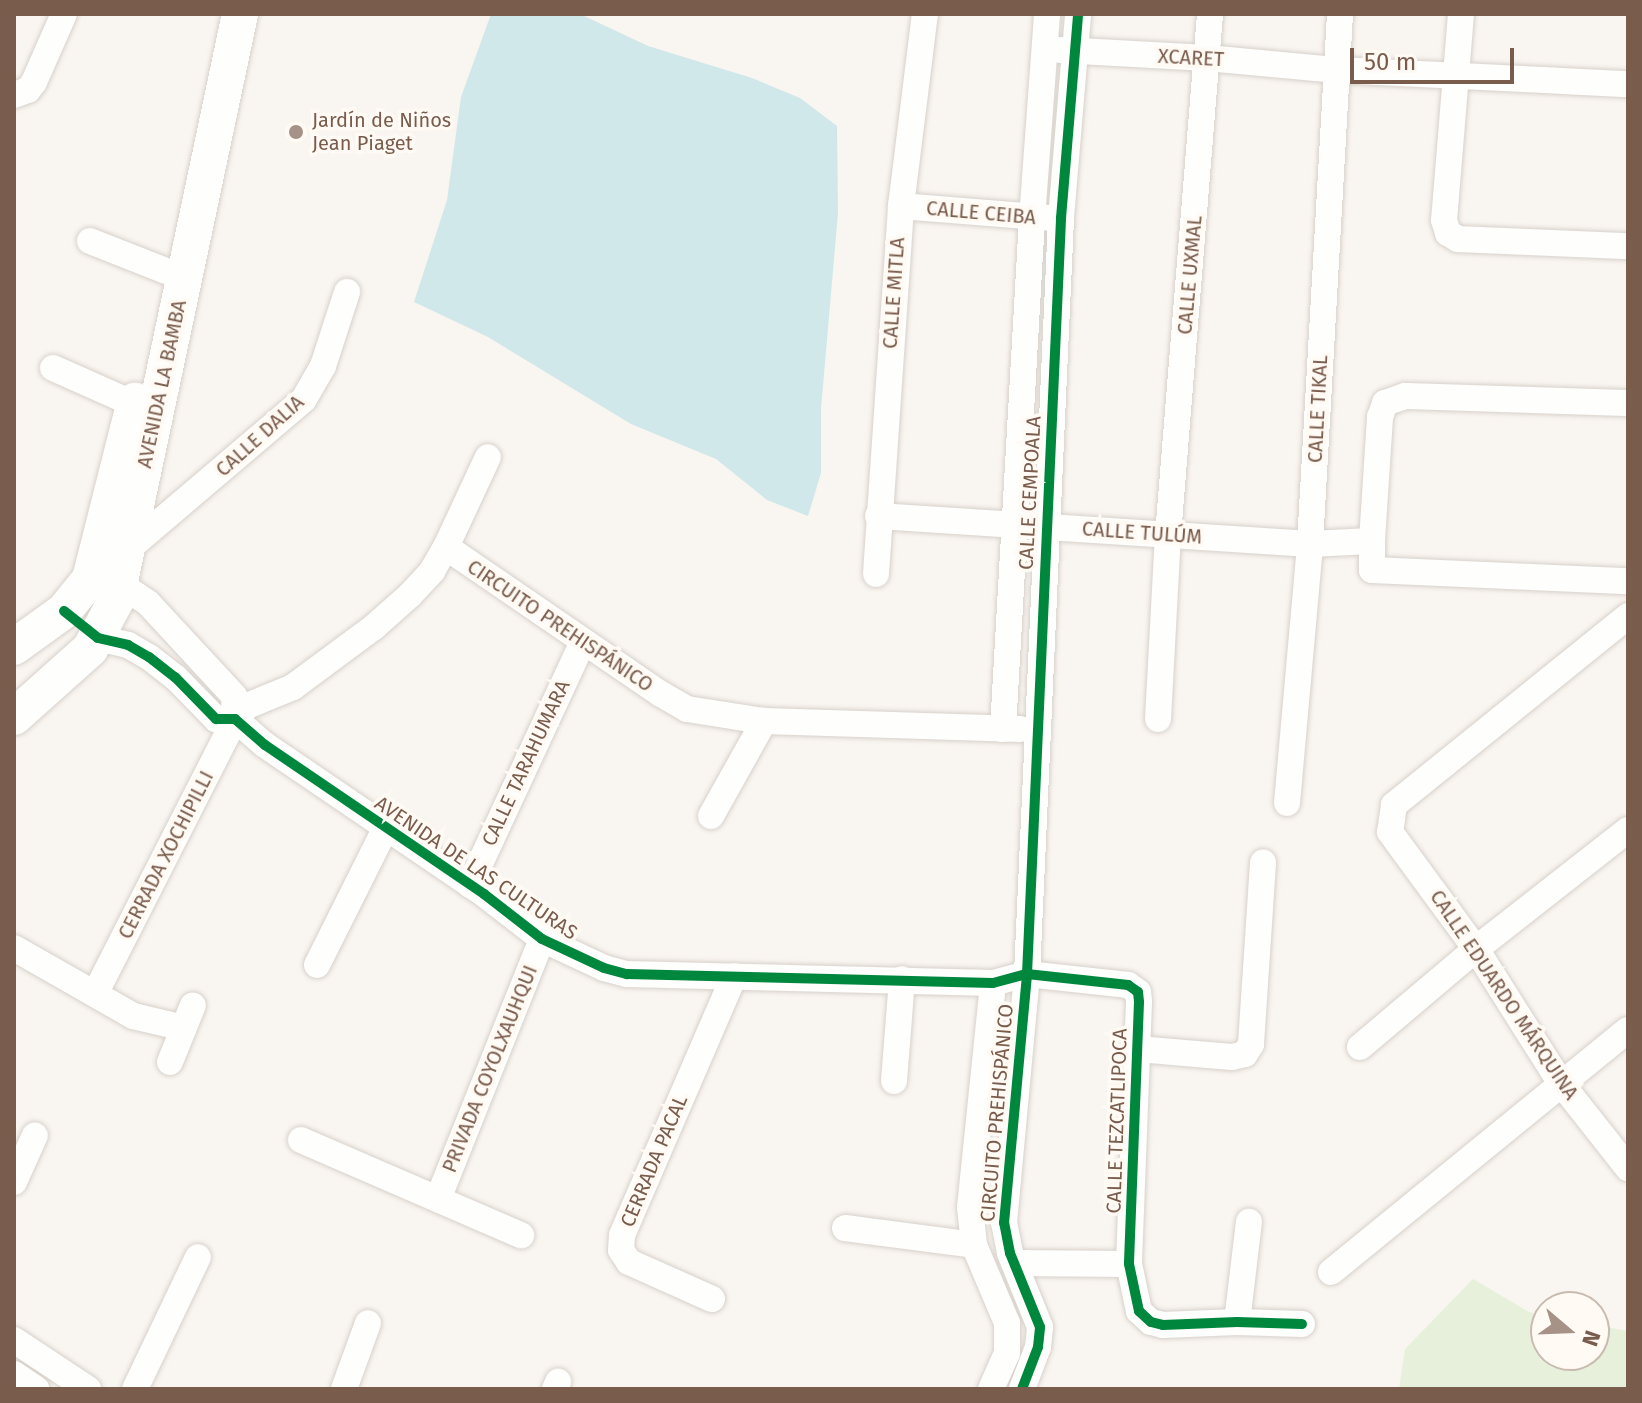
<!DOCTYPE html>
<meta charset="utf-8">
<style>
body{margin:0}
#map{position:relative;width:1642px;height:1403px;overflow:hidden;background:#f9f5f0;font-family:"Fira Sans",sans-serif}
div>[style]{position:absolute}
.green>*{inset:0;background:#e7f0db}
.water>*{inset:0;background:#d0e8ea}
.roads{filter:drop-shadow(0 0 2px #d7d1cb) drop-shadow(0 0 2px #d7d1cb)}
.street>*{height:26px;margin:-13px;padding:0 13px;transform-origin:13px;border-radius:13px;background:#fefefd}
.secondary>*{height:36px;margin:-18px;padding:0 18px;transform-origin:18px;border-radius:18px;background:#fefefd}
.cycleway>*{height:10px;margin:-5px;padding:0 5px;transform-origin:5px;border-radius:5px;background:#00873e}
.dots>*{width:22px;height:22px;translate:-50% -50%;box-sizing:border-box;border:4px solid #fffaf3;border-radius:50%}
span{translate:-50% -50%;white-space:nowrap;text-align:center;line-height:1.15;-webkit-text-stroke:7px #fffaf3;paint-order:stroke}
.street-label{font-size:20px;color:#7a5c4d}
.poi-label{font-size:20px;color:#7a5c4d}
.left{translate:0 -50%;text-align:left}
.frame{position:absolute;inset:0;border:16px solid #7a5c4d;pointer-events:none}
.north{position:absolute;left:1530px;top:1291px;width:80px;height:80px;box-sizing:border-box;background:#fffaf3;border:2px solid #cabbb1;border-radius:50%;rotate:109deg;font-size:22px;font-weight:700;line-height:32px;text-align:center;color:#7a5c4d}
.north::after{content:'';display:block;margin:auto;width:28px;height:36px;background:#a69286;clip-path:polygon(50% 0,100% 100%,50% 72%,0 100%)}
.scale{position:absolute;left:1350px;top:48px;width:164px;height:36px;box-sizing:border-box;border:4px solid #7a5c4d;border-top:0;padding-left:10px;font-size:24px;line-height:28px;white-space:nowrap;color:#7a5c4d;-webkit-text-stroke:6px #fffaf3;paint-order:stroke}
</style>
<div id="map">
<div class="green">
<div style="clip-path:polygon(1473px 1279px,1529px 1312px,1546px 1316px,1546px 1355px,1594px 1355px,1594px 1325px,1628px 1331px,1628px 1389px,1399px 1389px,1405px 1349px)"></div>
</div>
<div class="water">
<div style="clip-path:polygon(491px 14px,580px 14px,648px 46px,752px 78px,800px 98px,837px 126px,838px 213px,821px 409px,821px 473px,808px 516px,767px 500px,716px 459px,631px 424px,488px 337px,414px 302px,447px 200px,461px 97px)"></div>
</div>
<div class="roads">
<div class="street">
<div style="left:1461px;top:14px;width:207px;rotate:94.7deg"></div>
<div style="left:1444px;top:220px;width:14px;rotate:73deg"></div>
<div style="left:1448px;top:233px;width:12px;rotate:31deg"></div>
<div style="left:1458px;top:239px;width:170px;rotate:2.4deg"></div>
<div style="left:1061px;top:50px;width:146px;rotate:3.1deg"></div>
<div style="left:1207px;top:58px;width:131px;rotate:5.3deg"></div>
<div style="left:1337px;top:70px;width:291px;rotate:2.8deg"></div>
<div style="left:14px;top:95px;width:15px;rotate:-20deg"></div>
<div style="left:28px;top:90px;width:10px;rotate:-53deg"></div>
<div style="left:34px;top:82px;width:74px;rotate:-66.2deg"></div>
<div style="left:901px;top:206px;width:148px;rotate:4.6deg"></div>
<div style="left:90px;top:241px;width:82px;rotate:21.5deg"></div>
<div style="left:53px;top:368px;width:89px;rotate:24deg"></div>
<div style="left:878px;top:516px;width:433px;rotate:3.7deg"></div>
<div style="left:1310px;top:544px;width:62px;rotate:-2.8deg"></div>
<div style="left:1372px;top:541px;width:29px;rotate:90deg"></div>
<div style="left:1372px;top:570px;width:256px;rotate:2.5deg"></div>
<div style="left:1372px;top:541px;width:124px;rotate:-86.3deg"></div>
<div style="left:1380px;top:417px;width:15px;rotate:-70deg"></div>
<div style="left:1385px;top:403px;width:21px;rotate:-19deg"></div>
<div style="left:1405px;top:396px;width:223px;rotate:1.8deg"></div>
<div style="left:446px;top:547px;width:260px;rotate:34.4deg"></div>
<div style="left:661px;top:694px;width:30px;rotate:30deg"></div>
<div style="left:687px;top:709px;width:78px;rotate:8.9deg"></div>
<div style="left:764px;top:721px;width:256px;rotate:1.8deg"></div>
<div style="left:128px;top:549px;width:231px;rotate:-40.4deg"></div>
<div style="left:304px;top:399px;width:38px;rotate:-60deg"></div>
<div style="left:323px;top:366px;width:78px;rotate:-72deg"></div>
<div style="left:876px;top:574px;width:369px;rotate:-86.1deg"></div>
<div style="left:901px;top:206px;width:193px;rotate:-82.9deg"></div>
<div style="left:103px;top:581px;width:17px;rotate:10deg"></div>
<div style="left:120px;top:584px;width:34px;rotate:34deg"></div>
<div style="left:148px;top:603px;width:127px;rotate:47.2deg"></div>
<div style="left:234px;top:696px;width:23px;rotate:88deg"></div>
<div style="left:1628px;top:616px;width:301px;rotate:141.1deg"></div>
<div style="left:1394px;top:805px;width:27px;rotate:98deg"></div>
<div style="left:1390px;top:832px;width:145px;rotate:53.7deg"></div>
<div style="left:1476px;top:949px;width:157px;rotate:57.7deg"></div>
<div style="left:1560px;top:1082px;width:110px;rotate:51.7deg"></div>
<div style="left:98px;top:638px;width:31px;rotate:13deg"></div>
<div style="left:128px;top:645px;width:24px;rotate:30deg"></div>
<div style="left:149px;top:657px;width:33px;rotate:38deg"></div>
<div style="left:175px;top:677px;width:59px;rotate:45.7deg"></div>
<div style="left:216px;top:719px;width:19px"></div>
<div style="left:235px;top:719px;width:40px;rotate:41deg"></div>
<div style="left:265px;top:745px;width:265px;rotate:34.2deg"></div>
<div style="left:484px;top:894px;width:73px;rotate:37.8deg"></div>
<div style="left:542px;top:939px;width:68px;rotate:25.1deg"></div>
<div style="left:604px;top:968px;width:24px;rotate:15deg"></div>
<div style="left:627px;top:974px;width:366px;rotate:1.4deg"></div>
<div style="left:993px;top:983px;width:35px;rotate:-15deg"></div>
<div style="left:1027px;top:974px;width:102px;rotate:6.2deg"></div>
<div style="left:1128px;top:985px;width:12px;rotate:35deg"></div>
<div style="left:1138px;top:992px;width:10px;rotate:84deg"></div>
<div style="left:1139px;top:1002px;width:262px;rotate:92.2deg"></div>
<div style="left:1129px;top:1264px;width:48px;rotate:78deg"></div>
<div style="left:1139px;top:1311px;width:16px;rotate:43deg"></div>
<div style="left:1151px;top:1322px;width:12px;rotate:14deg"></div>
<div style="left:1163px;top:1325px;width:74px;rotate:-2.3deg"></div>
<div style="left:1237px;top:1322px;width:65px;rotate:1.8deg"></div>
<div style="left:1158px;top:719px;width:184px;rotate:-86.9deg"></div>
<div style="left:1168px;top:535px;width:523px;rotate:-85.39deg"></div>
<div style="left:1003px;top:729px;width:511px;rotate:-86.75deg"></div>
<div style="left:1032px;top:219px;width:206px;rotate:-85.8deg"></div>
<div style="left:1287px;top:803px;width:260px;rotate:-84.9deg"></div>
<div style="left:1310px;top:544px;width:531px;rotate:-86.76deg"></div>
<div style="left:711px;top:816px;width:109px;rotate:-60.8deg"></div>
<div style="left:470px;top:885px;width:268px;rotate:-65.1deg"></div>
<div style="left:14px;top:948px;width:137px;rotate:29.7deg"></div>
<div style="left:133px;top:1016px;width:52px;rotate:13.2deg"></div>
<div style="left:317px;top:965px;width:152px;rotate:-63.4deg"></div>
<div style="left:96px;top:992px;width:306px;rotate:-63deg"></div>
<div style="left:235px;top:719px;width:18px;rotate:-47deg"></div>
<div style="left:247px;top:706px;width:50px;rotate:-22.4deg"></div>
<div style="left:293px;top:687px;width:101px;rotate:-36.5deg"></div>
<div style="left:374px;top:627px;width:48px;rotate:-41.6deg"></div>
<div style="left:410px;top:595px;width:33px;rotate:-47deg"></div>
<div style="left:432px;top:571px;width:28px;rotate:-60deg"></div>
<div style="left:446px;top:547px;width:99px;rotate:-65deg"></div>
<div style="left:1360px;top:1047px;width:152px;rotate:-40.2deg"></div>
<div style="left:1476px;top:949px;width:193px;rotate:-38.1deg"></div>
<div style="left:1138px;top:1049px;width:94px;rotate:4.9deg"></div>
<div style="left:1232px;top:1057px;width:13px;rotate:-13deg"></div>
<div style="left:1245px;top:1054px;width:12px;rotate:-59deg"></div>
<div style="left:1251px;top:1044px;width:182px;rotate:-86.2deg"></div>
<div style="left:170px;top:1062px;width:61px;rotate:-68deg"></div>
<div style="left:894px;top:1081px;width:102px;rotate:-85.5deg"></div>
<div style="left:301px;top:1140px;width:240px;rotate:23.4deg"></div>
<div style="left:14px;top:1182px;width:51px;rotate:-65.9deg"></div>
<div style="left:438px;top:1199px;width:280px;rotate:-68.2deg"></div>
<div style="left:845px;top:1228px;width:130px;rotate:7.5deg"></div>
<div style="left:1014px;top:1263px;width:115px;rotate:0.5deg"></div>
<div style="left:1331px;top:1272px;width:383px;rotate:-39.2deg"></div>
<div style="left:712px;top:1299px;width:91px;rotate:-156deg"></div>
<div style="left:629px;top:1262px;width:14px;rotate:-124deg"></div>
<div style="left:621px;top:1250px;width:15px;rotate:-86deg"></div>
<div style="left:622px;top:1235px;width:282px;rotate:-66.6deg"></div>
<div style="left:1237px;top:1322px;width:101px;rotate:-83.2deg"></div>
<div style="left:14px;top:1340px;width:89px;rotate:33.5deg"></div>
<div style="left:14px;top:1374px;width:27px;rotate:34deg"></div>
<div style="left:135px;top:1389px;width:146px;rotate:-64.5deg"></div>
<div style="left:344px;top:1389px;width:70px;rotate:-70deg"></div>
<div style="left:555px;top:1389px;width:8px;rotate:-67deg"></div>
<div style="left:991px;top:1389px;width:39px;rotate:-66deg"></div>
<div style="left:1007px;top:1353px;width:30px;rotate:-90deg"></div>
<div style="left:1007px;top:1323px;width:85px;rotate:-112.9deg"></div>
<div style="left:974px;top:1245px;width:38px;rotate:-96deg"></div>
<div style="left:970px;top:1207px;width:225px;rotate:-84.1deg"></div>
<div style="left:1022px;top:1389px;width:45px;rotate:-69.1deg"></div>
<div style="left:1038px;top:1347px;width:20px;rotate:-84deg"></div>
<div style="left:1040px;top:1327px;width:80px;rotate:-112.1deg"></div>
<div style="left:1010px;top:1253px;width:31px;rotate:-101deg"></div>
<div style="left:1004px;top:1223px;width:250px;rotate:-84.7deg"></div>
<div style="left:1027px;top:974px;width:757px;rotate:-87.42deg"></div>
<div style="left:1061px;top:218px;width:205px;rotate:-85.2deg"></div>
</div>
<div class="secondary">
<div style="left:14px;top:647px;width:62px;rotate:-35.8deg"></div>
<div style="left:64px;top:611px;width:41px;rotate:-50.9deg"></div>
<div style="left:90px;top:579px;width:184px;rotate:-75.8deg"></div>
<div style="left:14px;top:717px;width:102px;rotate:-41.8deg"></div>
<div style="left:90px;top:649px;width:55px;rotate:-62deg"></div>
<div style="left:116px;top:600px;width:599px;rotate:-78.05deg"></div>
</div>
</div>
<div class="cycleway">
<div style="left:64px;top:611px;width:43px;rotate:38.5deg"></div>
<div style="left:98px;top:638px;width:31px;rotate:13deg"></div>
<div style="left:128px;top:645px;width:24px;rotate:30deg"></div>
<div style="left:149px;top:657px;width:33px;rotate:38deg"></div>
<div style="left:175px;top:677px;width:59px;rotate:45.7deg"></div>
<div style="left:216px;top:719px;width:19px"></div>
<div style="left:235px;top:719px;width:40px;rotate:41deg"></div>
<div style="left:265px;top:745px;width:265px;rotate:34.2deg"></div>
<div style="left:484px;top:894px;width:73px;rotate:37.8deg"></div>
<div style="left:542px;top:939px;width:68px;rotate:25.1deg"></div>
<div style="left:604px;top:968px;width:24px;rotate:15deg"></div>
<div style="left:627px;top:974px;width:366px;rotate:1.4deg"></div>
<div style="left:993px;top:983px;width:35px;rotate:-15deg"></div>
<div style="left:1027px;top:974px;width:102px;rotate:6.2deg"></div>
<div style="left:1128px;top:985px;width:12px;rotate:35deg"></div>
<div style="left:1138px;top:992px;width:10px;rotate:84deg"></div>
<div style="left:1139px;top:1002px;width:262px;rotate:92.2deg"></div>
<div style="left:1129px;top:1264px;width:48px;rotate:78deg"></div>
<div style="left:1139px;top:1311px;width:16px;rotate:43deg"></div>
<div style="left:1151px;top:1322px;width:12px;rotate:14deg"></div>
<div style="left:1163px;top:1325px;width:74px;rotate:-2.3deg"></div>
<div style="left:1237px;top:1322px;width:65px;rotate:1.8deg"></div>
<div style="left:1022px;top:1389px;width:45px;rotate:-69.1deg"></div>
<div style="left:1038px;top:1347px;width:20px;rotate:-84deg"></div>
<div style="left:1040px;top:1327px;width:80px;rotate:-112.1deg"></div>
<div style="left:1010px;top:1253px;width:31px;rotate:-101deg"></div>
<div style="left:1004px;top:1223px;width:250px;rotate:-84.7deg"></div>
<div style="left:1027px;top:974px;width:757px;rotate:-87.42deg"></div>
<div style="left:1061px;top:218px;width:205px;rotate:-85.2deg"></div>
</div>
<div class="dots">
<div style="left:296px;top:132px;background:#a69286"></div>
</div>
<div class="street-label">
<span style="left:1191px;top:58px;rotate:3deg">XCARET</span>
<span style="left:981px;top:213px;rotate:5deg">CALLE CEIBA</span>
<span style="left:1190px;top:275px;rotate:-85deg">CALLE UXMAL</span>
<span style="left:894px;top:293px;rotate:-86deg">CALLE MITLA</span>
<span style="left:162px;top:384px;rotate:-78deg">AVENIDA LA BAMBA</span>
<span style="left:1318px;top:409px;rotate:-87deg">CALLE TIKAL</span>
<span style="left:260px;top:436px;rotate:-42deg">CALLE DALIA</span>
<span style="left:1030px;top:493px;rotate:-87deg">CALLE CEMPOALA</span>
<span style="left:1142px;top:533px;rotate:4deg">CALLE TULÚM</span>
<span style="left:560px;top:626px;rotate:34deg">CIRCUITO PREHISPÁNICO</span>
<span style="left:526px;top:763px;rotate:-65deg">CALLE TARAHUMARA</span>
<span style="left:166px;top:855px;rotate:-63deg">CERRADA XOCHIPILLI</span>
<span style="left:476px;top:868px;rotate:34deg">AVENIDA DE LAS CULTURAS</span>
<span style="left:1504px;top:995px;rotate:56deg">CALLE EDUARDO MÁRQUINA</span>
<span style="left:490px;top:1069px;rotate:-68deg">PRIVADA COYOLXAUHQUI</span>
<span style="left:997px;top:1113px;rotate:-85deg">CIRCUITO PREHISPÁNICO</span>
<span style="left:1117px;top:1121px;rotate:-88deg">CALLE TEZCATLIPOCA</span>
<span style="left:654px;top:1161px;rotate:-67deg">CERRADA PACAL</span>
</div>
<div class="poi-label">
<span class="left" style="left:312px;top:132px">Jardín de Niños<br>Jean Piaget</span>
</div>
<div class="frame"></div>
<div class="north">N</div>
<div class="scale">50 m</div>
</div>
